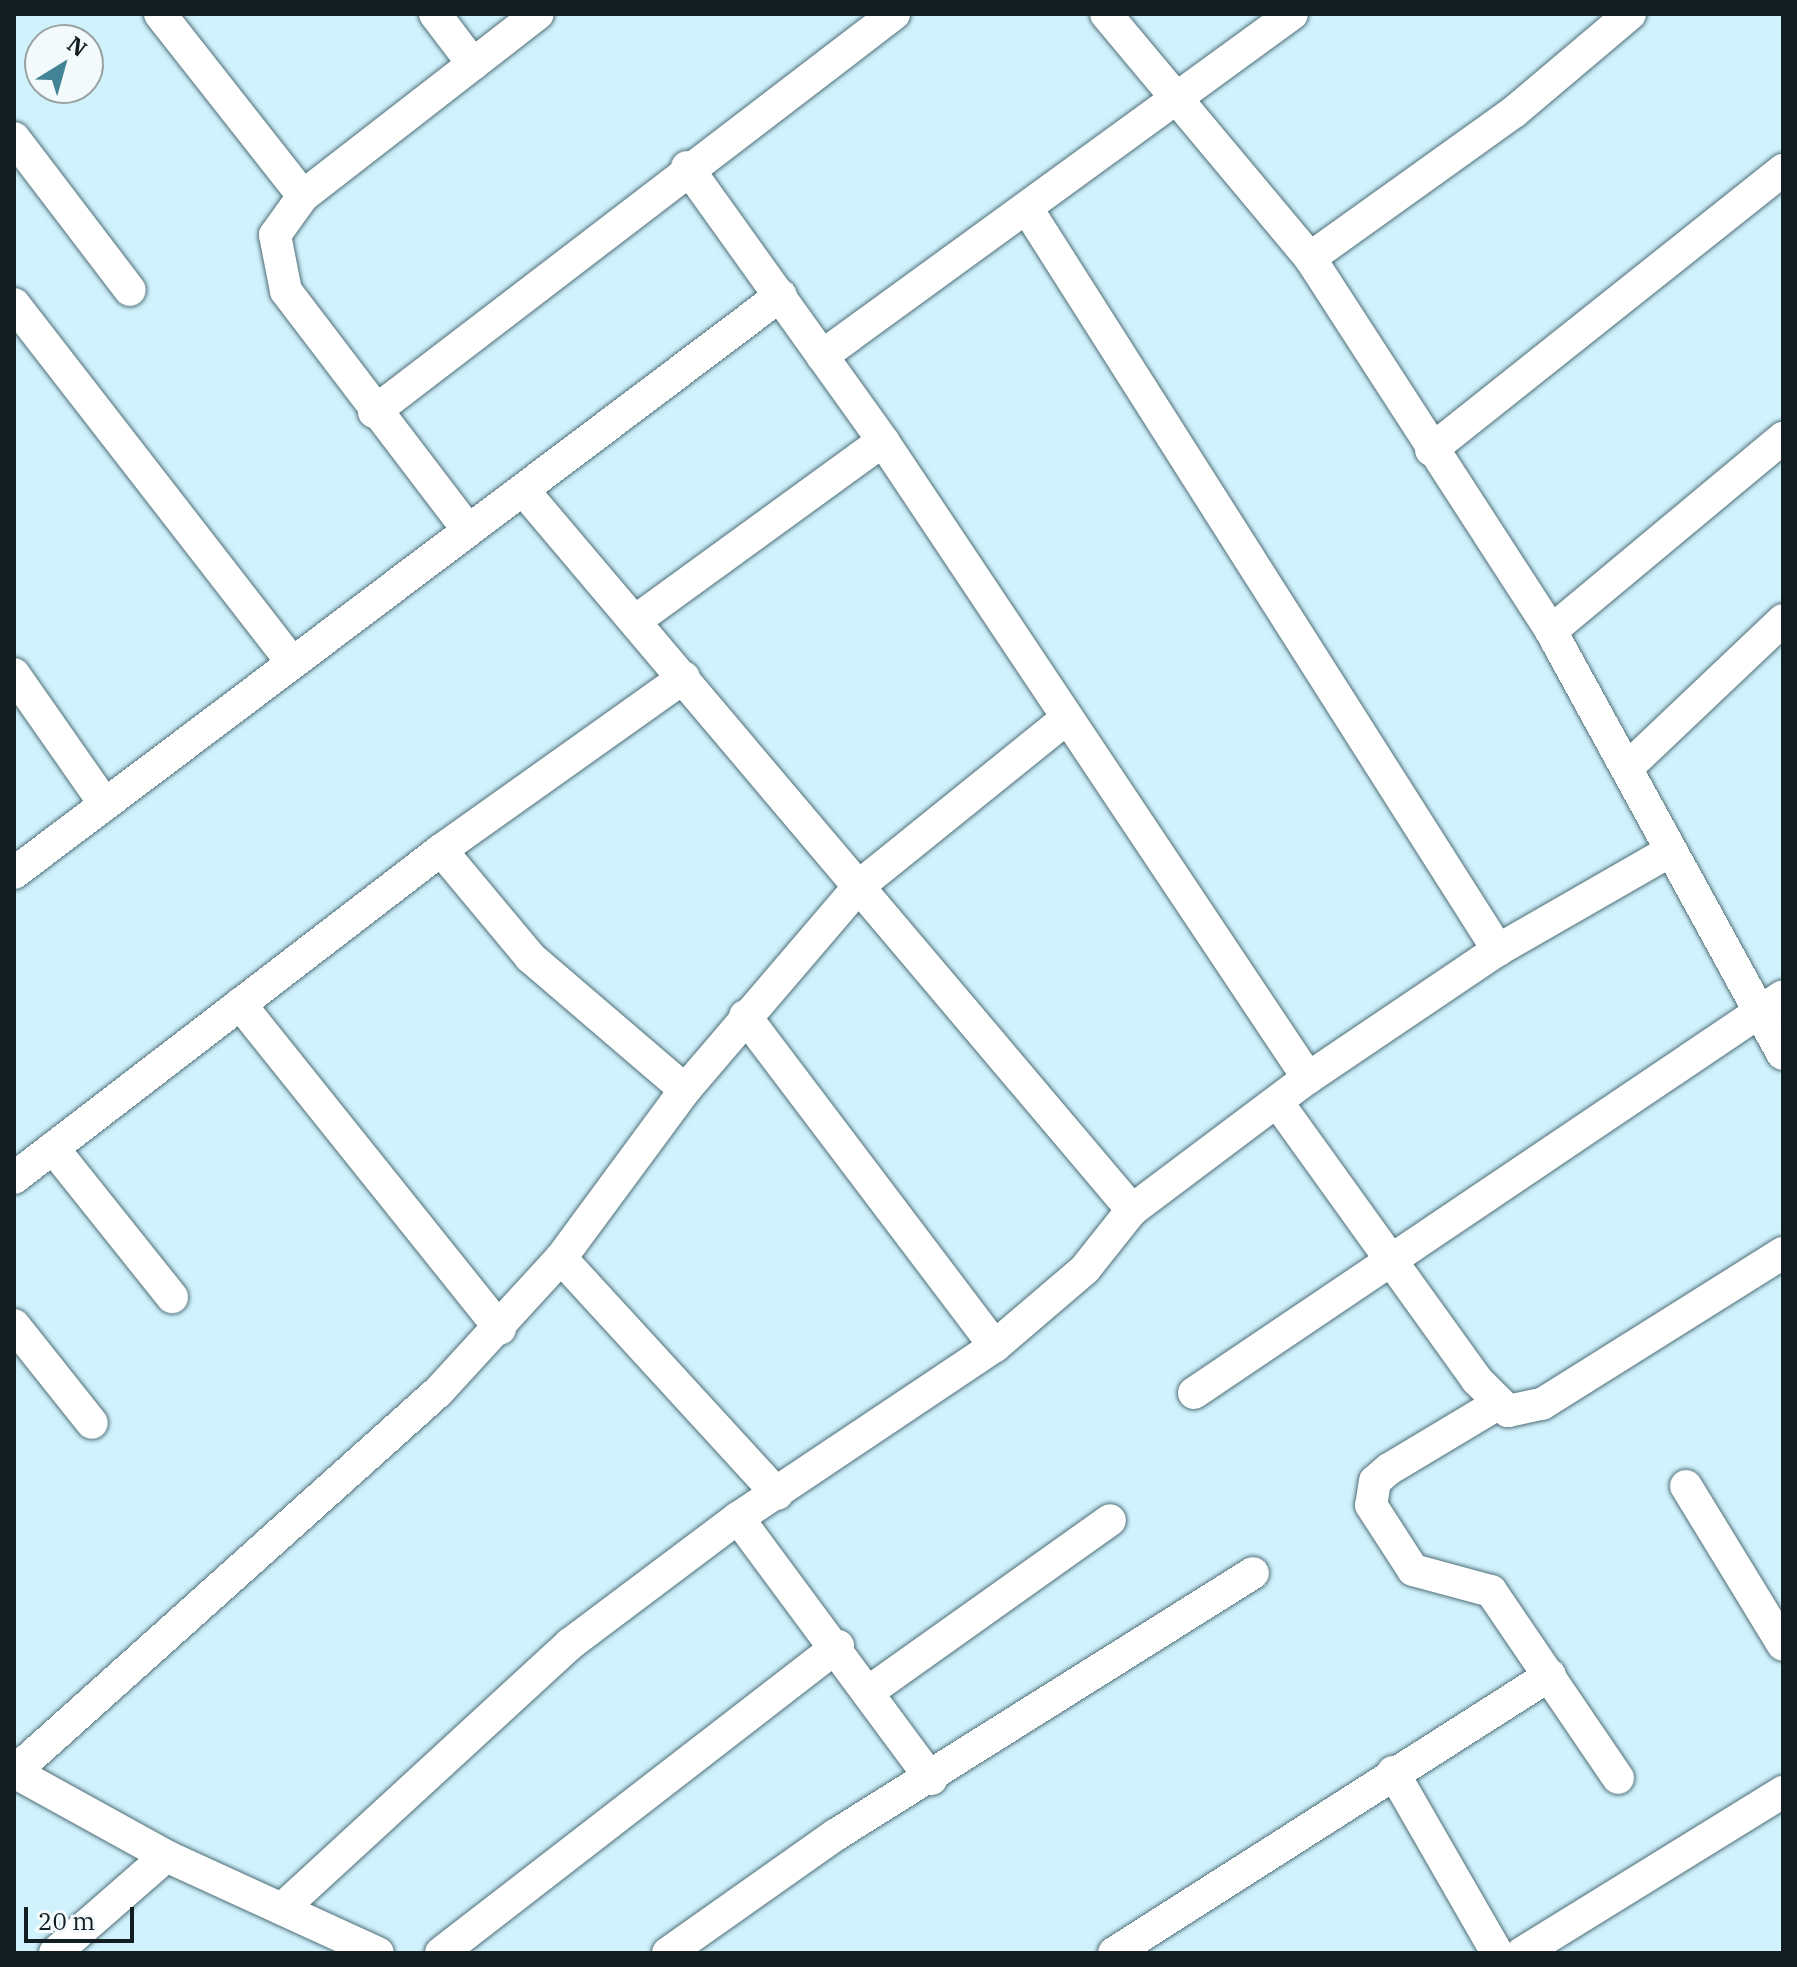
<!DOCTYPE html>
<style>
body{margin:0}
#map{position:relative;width:1797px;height:1967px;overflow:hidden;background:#d0f2fd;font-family:"IBM Plex Serif",serif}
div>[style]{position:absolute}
.roads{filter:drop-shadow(0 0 2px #4f6e77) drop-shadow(0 0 2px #4f6e77)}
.street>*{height:32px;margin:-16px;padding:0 16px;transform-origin:16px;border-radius:16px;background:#fff}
span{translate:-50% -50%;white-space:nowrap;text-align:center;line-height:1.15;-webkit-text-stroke:6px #f3fafc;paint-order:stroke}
.frame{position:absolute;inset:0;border:16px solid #111d21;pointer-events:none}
.north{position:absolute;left:24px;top:24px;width:80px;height:80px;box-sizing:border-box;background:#f3fafc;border:2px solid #99a2a4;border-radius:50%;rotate:37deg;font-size:22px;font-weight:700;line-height:32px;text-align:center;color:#111d21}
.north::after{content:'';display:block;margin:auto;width:28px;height:36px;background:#428395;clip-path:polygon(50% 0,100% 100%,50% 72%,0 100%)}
.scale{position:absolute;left:24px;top:1907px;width:110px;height:36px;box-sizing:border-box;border:4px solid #111d21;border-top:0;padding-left:10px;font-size:24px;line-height:28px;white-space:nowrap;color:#111d21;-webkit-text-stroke:6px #f3fafc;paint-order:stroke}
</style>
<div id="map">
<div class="roads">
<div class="street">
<div style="left:160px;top:14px;width:231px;rotate:51.8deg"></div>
<div style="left:303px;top:196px;width:297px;rotate:-37.8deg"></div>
<div style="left:435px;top:14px;width:63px;rotate:52.8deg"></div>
<div style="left:1106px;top:14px;width:318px;rotate:50.1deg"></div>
<div style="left:1310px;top:258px;width:444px;rotate:57.1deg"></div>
<div style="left:1551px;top:631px;width:482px;rotate:61.3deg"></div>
<div style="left:14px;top:138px;width:191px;rotate:52.7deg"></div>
<div style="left:687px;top:167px;width:337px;rotate:54.4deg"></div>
<div style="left:883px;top:441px;width:766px;rotate:56.29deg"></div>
<div style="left:303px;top:196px;width:48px;rotate:125.7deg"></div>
<div style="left:275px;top:235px;width:57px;rotate:78.9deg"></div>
<div style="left:286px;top:291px;width:297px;rotate:52.7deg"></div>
<div style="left:1028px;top:210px;width:877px;rotate:57.58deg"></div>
<div style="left:1310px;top:258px;width:251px;rotate:-35.6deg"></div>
<div style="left:1514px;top:112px;width:152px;rotate:-40.2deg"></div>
<div style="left:14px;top:304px;width:452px;rotate:52.2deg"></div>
<div style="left:822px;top:356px;width:581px;rotate:-36.04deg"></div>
<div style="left:374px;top:412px;width:655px;rotate:-37.43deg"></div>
<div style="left:1431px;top:450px;width:450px;rotate:-38.5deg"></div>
<div style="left:524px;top:491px;width:942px;rotate:49.78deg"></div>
<div style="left:635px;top:621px;width:306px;rotate:-36deg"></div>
<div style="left:1551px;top:631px;width:302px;rotate:-39.8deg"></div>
<div style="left:14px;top:674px;width:157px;rotate:55.1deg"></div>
<div style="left:1627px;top:768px;width:215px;rotate:-43.5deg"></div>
<div style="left:441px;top:850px;width:139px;rotate:50.2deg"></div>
<div style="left:530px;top:957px;width:204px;rotate:40.6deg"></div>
<div style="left:14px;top:873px;width:960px;rotate:-37deg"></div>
<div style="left:240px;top:1004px;width:416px;rotate:51.3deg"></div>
<div style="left:745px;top:1016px;width:414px;rotate:52.9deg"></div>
<div style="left:1278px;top:1103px;width:341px;rotate:54.3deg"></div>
<div style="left:1477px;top:1380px;width:44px;rotate:45deg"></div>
<div style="left:1508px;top:1411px;width:35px;rotate:-12deg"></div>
<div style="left:1542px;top:1404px;width:284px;rotate:-32.1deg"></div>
<div style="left:53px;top:1148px;width:191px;rotate:51.4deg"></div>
<div style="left:14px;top:1178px;width:538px;rotate:-37.53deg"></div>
<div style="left:441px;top:850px;width:298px;rotate:-35.4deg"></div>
<div style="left:561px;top:1258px;width:320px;rotate:47.5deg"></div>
<div style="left:14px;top:1325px;width:125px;rotate:51.5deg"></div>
<div style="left:1194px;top:1393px;width:710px;rotate:-33.98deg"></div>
<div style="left:1496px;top:1405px;width:125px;rotate:149.1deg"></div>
<div style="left:1389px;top:1469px;width:18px;rotate:139deg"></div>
<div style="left:1375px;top:1481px;width:24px;rotate:99deg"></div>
<div style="left:1371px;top:1505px;width:77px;rotate:57.1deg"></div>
<div style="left:1413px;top:1570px;width:81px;rotate:15.1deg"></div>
<div style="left:1491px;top:1591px;width:226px;rotate:55.8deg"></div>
<div style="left:1686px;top:1486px;width:186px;rotate:58.6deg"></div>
<div style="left:738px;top:1518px;width:325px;rotate:53.5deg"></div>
<div style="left:871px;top:1690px;width:293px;rotate:-35.4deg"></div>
<div style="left:14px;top:1772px;width:571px;rotate:-41.88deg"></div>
<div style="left:439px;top:1391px;width:180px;rotate:-47.5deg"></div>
<div style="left:561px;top:1258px;width:209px;rotate:-53.6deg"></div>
<div style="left:685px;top:1090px;width:268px;rotate:-49.5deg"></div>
<div style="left:859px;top:886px;width:265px;rotate:-38.9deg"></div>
<div style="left:14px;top:1772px;width:174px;rotate:28.9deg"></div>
<div style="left:166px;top:1856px;width:233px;rotate:24.6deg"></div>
<div style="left:1393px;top:1772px;width:209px;rotate:60.1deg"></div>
<div style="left:284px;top:1907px;width:389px;rotate:-42.6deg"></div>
<div style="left:570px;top:1644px;width:210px;rotate:-36.9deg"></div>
<div style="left:738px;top:1518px;width:309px;rotate:-33.8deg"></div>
<div style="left:995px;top:1346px;width:118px;rotate:-40.5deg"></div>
<div style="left:1085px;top:1269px;width:75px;rotate:-51.5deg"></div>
<div style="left:1132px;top:1210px;width:220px;rotate:-36.9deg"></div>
<div style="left:1308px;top:1078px;width:229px;rotate:-34deg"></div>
<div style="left:1498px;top:950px;width:195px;rotate:-29.9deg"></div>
<div style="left:55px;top:1953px;width:147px;rotate:-41.1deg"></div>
<div style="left:441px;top:1953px;width:502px;rotate:-37.71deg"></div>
<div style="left:668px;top:1953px;width:207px;rotate:-35.2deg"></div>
<div style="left:837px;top:1834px;width:491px;rotate:-32.1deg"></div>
<div style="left:1114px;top:1953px;width:517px;rotate:-32.52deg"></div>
<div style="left:1522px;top:1953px;width:307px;rotate:-31.7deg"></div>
</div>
</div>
<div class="frame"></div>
<div class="north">N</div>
<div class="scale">20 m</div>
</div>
